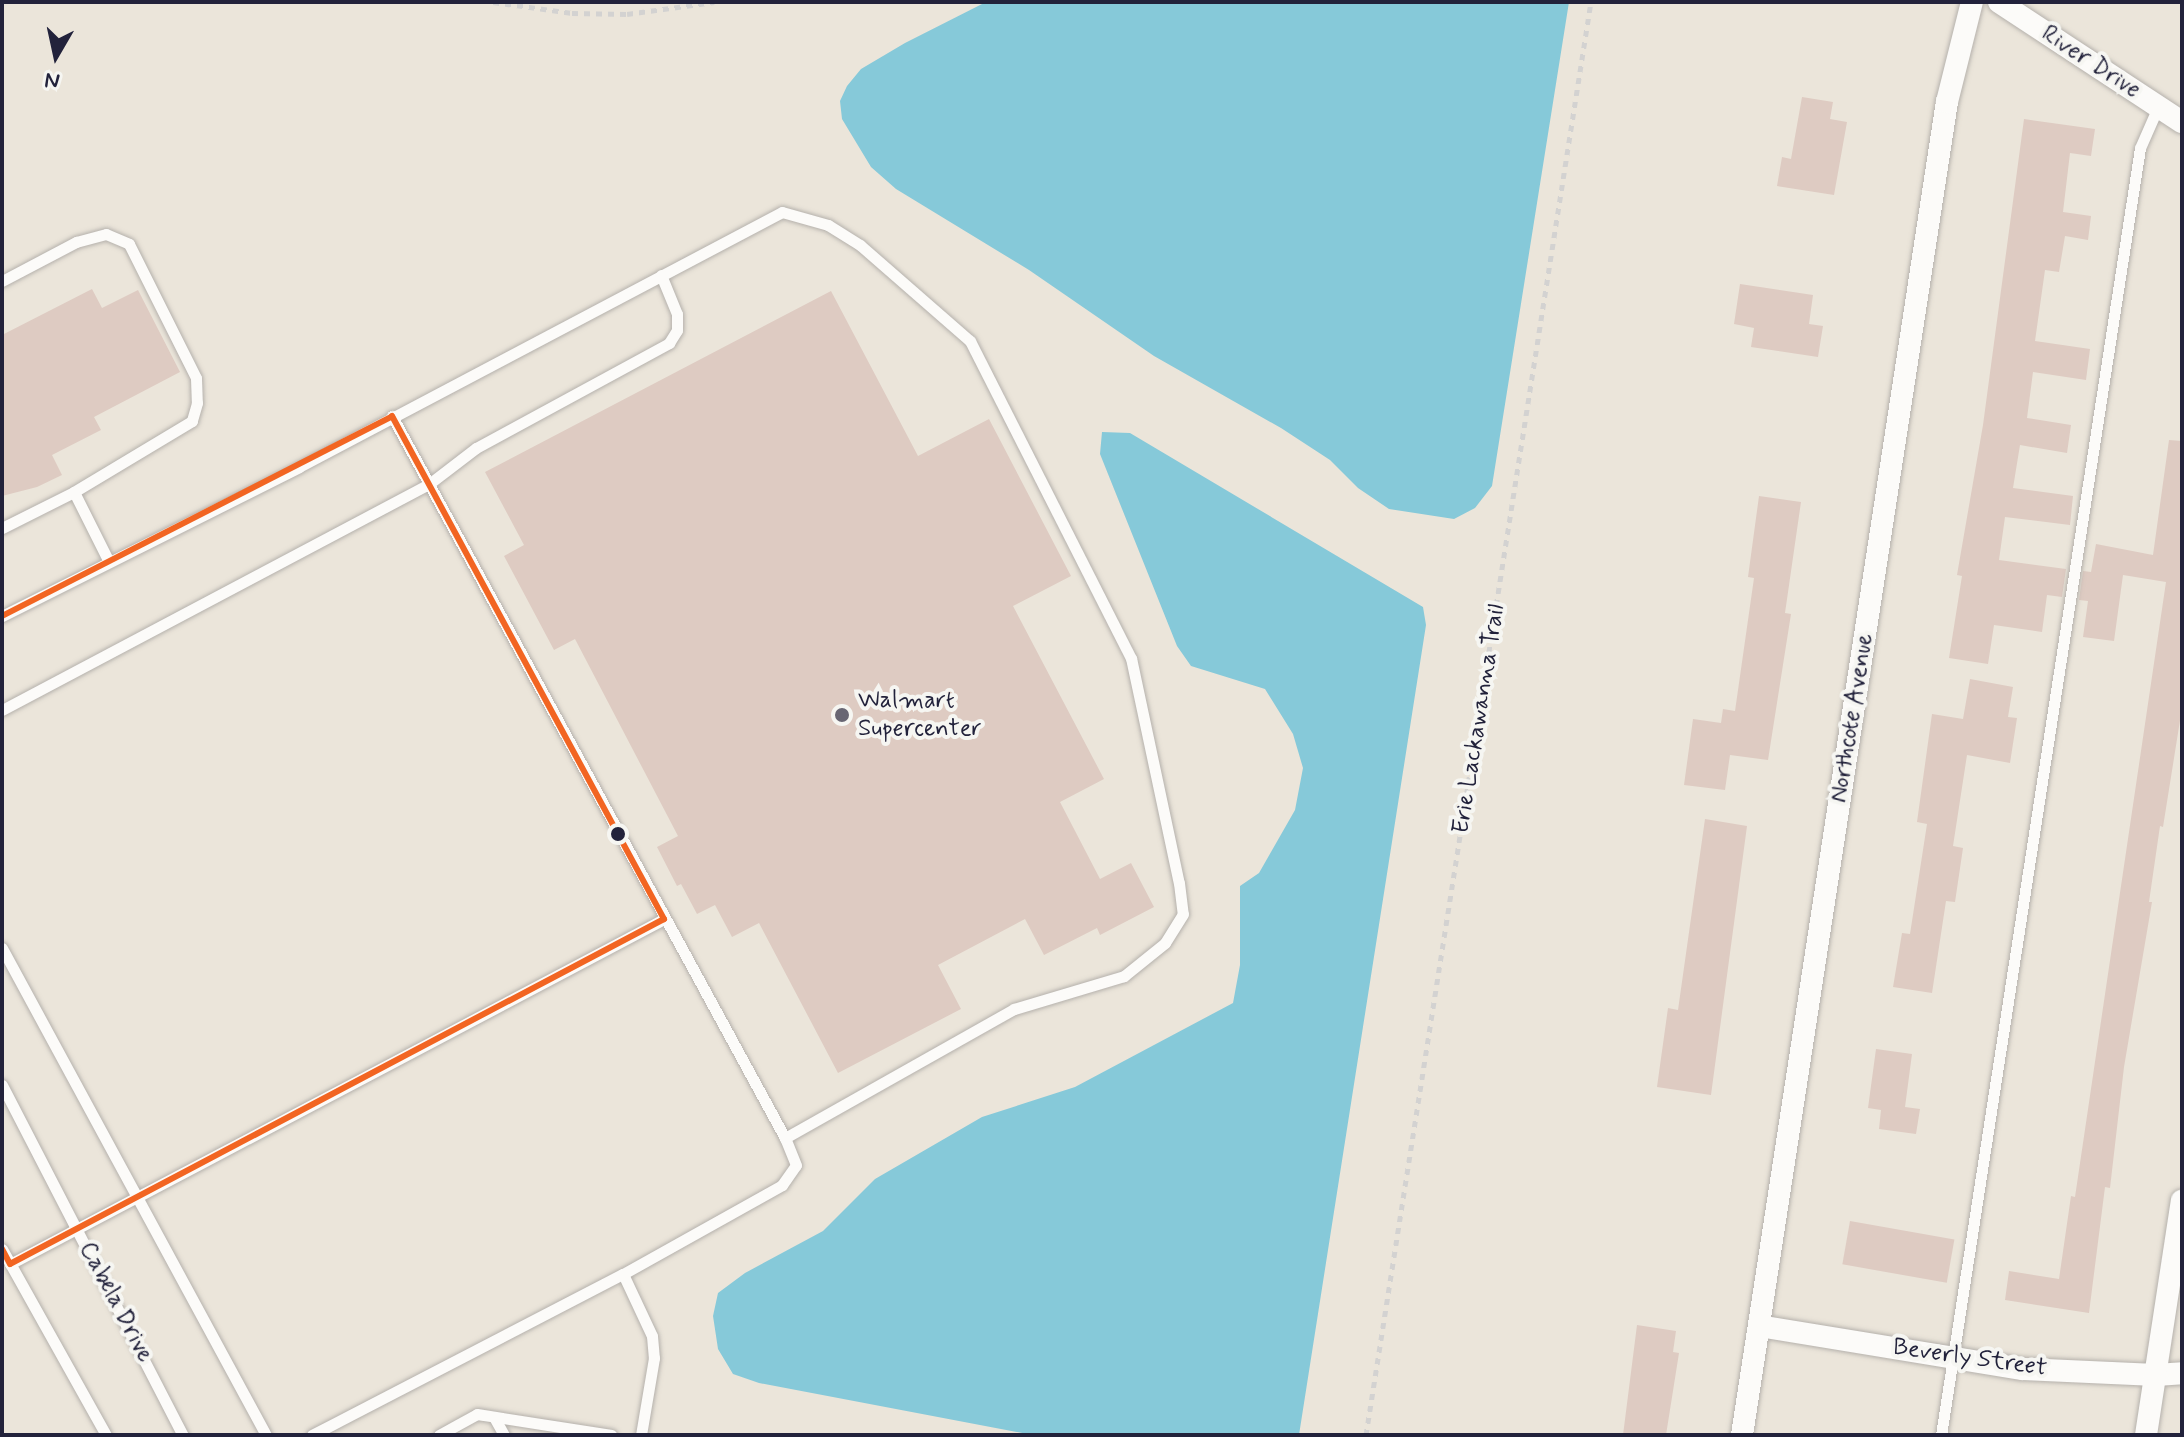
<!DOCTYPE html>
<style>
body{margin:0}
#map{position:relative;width:2184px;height:1437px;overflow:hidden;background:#ebe5da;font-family:Mynerve,sans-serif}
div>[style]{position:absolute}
.water>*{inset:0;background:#86c9d9}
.building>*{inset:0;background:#decbc2;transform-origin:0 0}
.path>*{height:5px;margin-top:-2.5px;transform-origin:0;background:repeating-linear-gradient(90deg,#d3d2d1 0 6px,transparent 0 12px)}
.roads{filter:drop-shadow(0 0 2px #b5b1ac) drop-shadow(0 0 2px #b5b1ac)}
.service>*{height:11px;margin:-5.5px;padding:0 5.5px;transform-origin:5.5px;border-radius:5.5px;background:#fcfbf9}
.minor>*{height:22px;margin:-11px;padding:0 11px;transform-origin:11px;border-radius:11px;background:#fcfbf9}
.bus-1>*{height:6px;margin:-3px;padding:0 3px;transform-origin:3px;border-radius:3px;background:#f26522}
.dots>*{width:22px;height:22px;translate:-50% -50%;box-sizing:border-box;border:4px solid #f6f6f2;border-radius:50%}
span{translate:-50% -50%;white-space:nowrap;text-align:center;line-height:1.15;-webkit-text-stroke:8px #f6f6f2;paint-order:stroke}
.street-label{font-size:24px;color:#22223b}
.poi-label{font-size:24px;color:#22223b}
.left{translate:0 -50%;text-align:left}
.frame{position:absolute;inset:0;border:4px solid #22223b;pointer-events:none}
.north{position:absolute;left:16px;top:16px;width:80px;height:80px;-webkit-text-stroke:6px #f6f6f2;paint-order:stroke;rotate:189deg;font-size:22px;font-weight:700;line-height:32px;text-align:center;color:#22223b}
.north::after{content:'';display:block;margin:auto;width:28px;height:36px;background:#22223b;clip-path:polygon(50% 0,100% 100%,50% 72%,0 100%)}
</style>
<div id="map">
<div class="water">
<div style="clip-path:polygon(986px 2px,1569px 2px,1492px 486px,1475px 508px,1454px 519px,1389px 509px,1358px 488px,1330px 460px,1281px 428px,1154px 356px,1029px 270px,896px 189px,871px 167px,842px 119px,840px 101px,847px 86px,861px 69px,905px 43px)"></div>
<div style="clip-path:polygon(1102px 432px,1130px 433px,1423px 607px,1426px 625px,1299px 1435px,1033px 1435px,759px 1383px,733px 1374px,718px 1349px,713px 1316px,718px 1293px,745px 1273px,823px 1231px,875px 1179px,982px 1117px,1075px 1087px,1233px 1003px,1240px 965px,1240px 886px,1259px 873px,1295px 810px,1303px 768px,1293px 734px,1265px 689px,1191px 666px,1177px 646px,1100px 454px)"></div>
</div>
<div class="building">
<div style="clip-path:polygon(1802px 97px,1833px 102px,1830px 119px,1847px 122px,1834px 195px,1777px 186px,1782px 157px,1791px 159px)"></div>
<div style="clip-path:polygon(2024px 119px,2095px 129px,2091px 156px,2070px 153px,2063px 212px,2091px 216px,2088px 240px,2065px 236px,2059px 272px,2045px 270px,2035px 341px,2090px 349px,2086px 380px,2033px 372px,2027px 418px,2071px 425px,2067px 453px,2020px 445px,2013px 488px,2073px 496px,2070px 525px,2005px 517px,1999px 560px,2066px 569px,2062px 597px,2047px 595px,2042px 632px,1994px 625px,1988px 664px,1949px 658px,1962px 576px,1957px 575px,1983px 425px)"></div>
<div style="clip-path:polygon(1740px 284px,1813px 295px,1809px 324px,1823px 326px,1818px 357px,1751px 347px,1754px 328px,1734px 324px)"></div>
<div style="clip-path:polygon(92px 289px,102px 308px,138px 290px,180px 372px,94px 417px,101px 430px,52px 455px,62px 475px,37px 487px,2px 496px,2px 335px)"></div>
<div style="clip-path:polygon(831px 291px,918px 456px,989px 419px,1071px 576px,1013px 606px,1104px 779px,1060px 802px,1100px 879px,1131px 863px,1154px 907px,1100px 935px,1097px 928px,1044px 955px,1025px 919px,938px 965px,961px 1009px,838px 1073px,759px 923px,732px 937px,715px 905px,697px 914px,681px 884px,677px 886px,657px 847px,678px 836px,575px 639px,554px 650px,504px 556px,524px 545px,485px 472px)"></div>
<div style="clip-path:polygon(2169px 440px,2182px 441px,2182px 708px,2163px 827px,2160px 826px,2149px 902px,2152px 902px,2124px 1067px,2110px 1188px,2105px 1187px,2089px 1313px,2005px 1300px,2009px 1271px,2059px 1279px,2071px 1196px,2075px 1197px,2166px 582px,2123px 575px,2114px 641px,2083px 637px,2088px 601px,2079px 600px,2083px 571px,2091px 572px,2096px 544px,2153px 555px)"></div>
<div style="clip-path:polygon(1759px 496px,1801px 502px,1785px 613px,1791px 614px,1768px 760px,1730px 755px,1725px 790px,1684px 785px,1693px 719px,1721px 723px,1723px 709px,1735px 711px,1754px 578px,1748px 577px)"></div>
<div style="clip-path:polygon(1970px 679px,2013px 687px,2008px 717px,2017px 718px,2010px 763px,1967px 755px,1953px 846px,1963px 848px,1955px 902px,1946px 901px,1932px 993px,1893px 987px,1902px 933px,1910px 934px,1927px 824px,1917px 822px,1932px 714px,1963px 719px)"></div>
<div style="clip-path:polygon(1705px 819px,1747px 826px,1711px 1095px,1657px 1087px,1668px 1008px,1678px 1010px)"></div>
<div style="clip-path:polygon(1876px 1049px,1912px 1054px,1905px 1107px,1920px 1109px,1916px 1134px,1879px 1129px,1881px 1110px,1868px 1108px)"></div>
<div style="left:1850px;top:1221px;width:106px;height:44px;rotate:10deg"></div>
<div style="clip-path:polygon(1637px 1325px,1676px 1331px,1673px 1352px,1679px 1353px,1666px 1435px,1623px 1435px)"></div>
</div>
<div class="path">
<div style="left:493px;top:2px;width:80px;rotate:7.9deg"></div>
<div style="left:572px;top:13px;width:55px;rotate:1deg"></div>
<div style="left:627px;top:14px;width:88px;rotate:-7.9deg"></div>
<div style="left:1366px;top:1435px;width:1451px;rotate:-81.08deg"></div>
</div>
<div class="roads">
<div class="service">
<div style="left:2px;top:281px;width:84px;rotate:-27.8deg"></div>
<div style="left:76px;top:242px;width:31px;rotate:-15deg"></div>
<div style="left:106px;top:234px;width:25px;rotate:23deg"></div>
<div style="left:129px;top:244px;width:150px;rotate:63.4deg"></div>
<div style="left:196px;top:378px;width:25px;rotate:88deg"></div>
<div style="left:197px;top:403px;width:19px;rotate:106deg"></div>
<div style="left:192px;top:421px;width:138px;rotate:149deg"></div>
<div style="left:74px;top:492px;width:78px;rotate:63.4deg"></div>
<div style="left:2px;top:528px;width:80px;rotate:-26.6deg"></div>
<div style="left:2px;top:616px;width:332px;rotate:-26.6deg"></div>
<div style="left:299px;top:467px;width:546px;rotate:-27.83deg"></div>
<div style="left:782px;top:212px;width:48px;rotate:15.8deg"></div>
<div style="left:828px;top:225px;width:38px;rotate:32deg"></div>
<div style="left:860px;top:245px;width:146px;rotate:41.1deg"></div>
<div style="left:970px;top:341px;width:356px;rotate:63.1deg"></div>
<div style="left:1131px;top:658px;width:230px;rotate:78deg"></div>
<div style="left:1179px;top:883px;width:31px;rotate:83deg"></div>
<div style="left:1183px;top:914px;width:34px;rotate:122deg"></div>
<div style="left:1165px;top:943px;width:53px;rotate:141.2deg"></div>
<div style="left:1124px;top:976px;width:115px;rotate:163.3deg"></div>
<div style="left:1014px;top:1009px;width:263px;rotate:150.6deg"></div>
<div style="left:2px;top:710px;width:483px;rotate:-27.9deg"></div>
<div style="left:429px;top:484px;width:59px;rotate:-37.5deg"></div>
<div style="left:476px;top:448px;width:220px;rotate:-28.5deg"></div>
<div style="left:669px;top:343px;width:15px;rotate:-58deg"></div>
<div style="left:677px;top:330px;width:16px;rotate:-90deg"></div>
<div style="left:677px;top:314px;width:42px;rotate:-112.3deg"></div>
<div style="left:2px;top:948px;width:554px;rotate:61.54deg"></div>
<div style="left:2px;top:1085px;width:394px;rotate:62.7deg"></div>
<div style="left:2px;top:1249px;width:213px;rotate:60.8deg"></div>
<div style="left:10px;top:1264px;width:739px;rotate:-27.81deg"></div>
<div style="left:623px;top:1274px;width:68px;rotate:64.9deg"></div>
<div style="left:652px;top:1336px;width:22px;rotate:85deg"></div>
<div style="left:654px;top:1358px;width:78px;rotate:99.6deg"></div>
<div style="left:494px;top:1417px;width:21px;rotate:61deg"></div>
<div style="left:312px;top:1435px;width:350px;rotate:-27.4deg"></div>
<div style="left:623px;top:1274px;width:182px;rotate:-29.2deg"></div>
<div style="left:782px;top:1185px;width:24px;rotate:-55deg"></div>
<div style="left:796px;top:1165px;width:29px;rotate:-112deg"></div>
<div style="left:785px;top:1138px;width:822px;rotate:-118.56deg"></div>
<div style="left:439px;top:1435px;width:43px;rotate:-28.9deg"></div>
<div style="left:477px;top:1414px;width:136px;rotate:8.9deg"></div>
<div style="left:1941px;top:1435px;width:1302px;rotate:-81.21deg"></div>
<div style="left:2140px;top:148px;width:45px;rotate:-66.3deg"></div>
</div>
<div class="minor">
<div style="left:1999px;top:2px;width:219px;rotate:33.3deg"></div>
<div style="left:1759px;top:1326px;width:267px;rotate:9.3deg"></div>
<div style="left:2023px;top:1369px;width:133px;rotate:2.6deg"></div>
<div style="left:2156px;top:1375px;width:26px;rotate:-4deg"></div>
<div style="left:1742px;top:1435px;width:1349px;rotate:-81.26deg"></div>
<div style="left:1947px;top:102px;width:103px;rotate:-76deg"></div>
<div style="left:2146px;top:1435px;width:237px;rotate:-81.3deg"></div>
</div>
</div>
<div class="bus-1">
<div style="left:2px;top:616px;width:438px;rotate:-27.1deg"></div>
<div style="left:392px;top:416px;width:572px;rotate:61.6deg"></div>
<div style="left:664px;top:919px;width:739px;rotate:152.19deg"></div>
<div style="left:10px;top:1264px;width:17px;rotate:-118deg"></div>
</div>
<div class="dots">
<div style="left:842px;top:715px;background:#686673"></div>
<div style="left:618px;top:834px;background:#22223b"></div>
</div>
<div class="street-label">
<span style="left:2091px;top:62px;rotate:33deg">River Drive</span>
<span style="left:1852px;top:718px;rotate:-81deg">Northcote Avenue</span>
<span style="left:1479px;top:719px;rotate:-81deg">Erie Lackawanna Trail</span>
<span style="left:116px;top:1302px;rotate:62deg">Cabela Drive</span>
<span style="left:1970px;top:1358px;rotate:8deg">Beverly Street</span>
</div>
<div class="poi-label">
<span class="left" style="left:858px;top:715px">Walmart<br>Supercenter</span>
</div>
<div class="frame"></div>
<div class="north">N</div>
</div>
